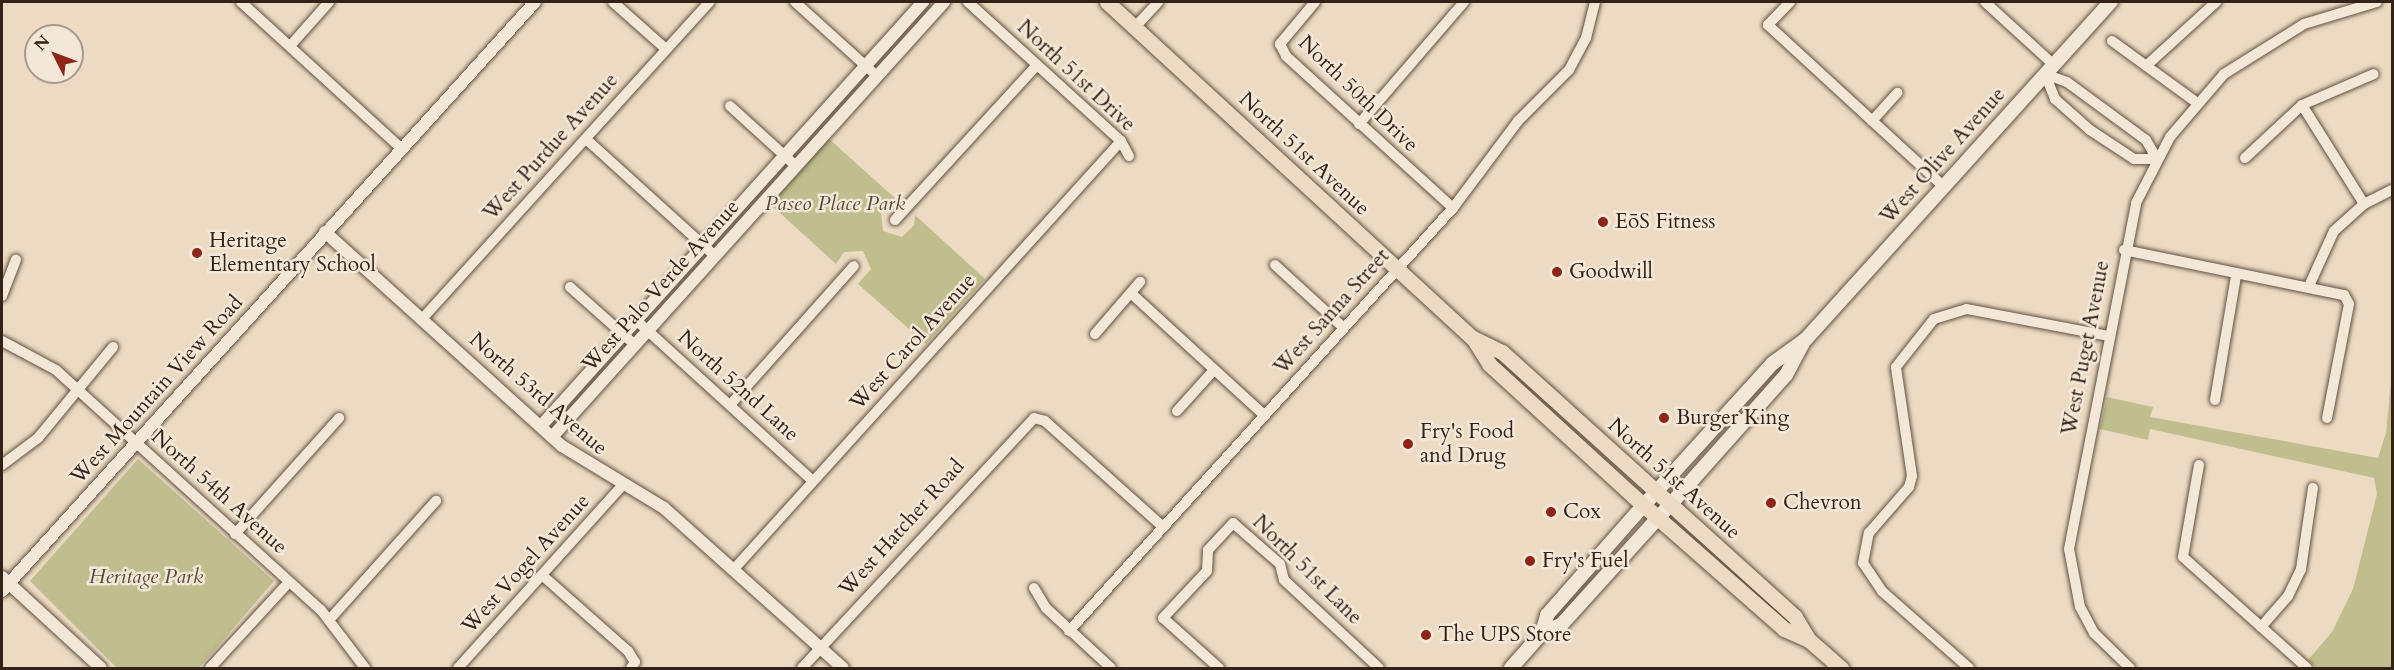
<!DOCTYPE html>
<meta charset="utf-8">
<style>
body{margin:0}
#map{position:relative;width:2394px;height:670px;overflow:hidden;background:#ecdbc2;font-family:Cardo,serif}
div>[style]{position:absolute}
.green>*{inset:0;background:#c0be8e}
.roads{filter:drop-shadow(0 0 2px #625042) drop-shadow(0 0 2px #625042)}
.minor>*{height:10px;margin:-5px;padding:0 5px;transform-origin:5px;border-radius:5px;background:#f3e8d7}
.tertiary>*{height:12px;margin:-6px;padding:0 6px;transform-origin:6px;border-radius:6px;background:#f3e8d7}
.secondary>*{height:14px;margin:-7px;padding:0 7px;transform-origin:7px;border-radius:7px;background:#f3e8d7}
.primary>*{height:15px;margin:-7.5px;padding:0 7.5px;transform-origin:7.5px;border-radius:7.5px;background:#ecdbc2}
.dots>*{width:16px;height:16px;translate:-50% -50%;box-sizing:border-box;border:3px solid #f3e8d7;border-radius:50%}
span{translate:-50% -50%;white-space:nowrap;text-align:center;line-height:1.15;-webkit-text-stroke:5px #f3e8d7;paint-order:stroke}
.street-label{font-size:21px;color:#342218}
.park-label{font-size:21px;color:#574936;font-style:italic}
.poi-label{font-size:21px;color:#342218}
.left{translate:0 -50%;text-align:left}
.frame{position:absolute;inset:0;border:3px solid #342218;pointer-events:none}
.north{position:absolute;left:24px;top:24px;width:60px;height:60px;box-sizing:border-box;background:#f3e8d7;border:2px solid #a7998b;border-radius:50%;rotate:312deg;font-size:16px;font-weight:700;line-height:24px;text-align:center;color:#342218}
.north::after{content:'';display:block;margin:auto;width:21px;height:27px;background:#8f2418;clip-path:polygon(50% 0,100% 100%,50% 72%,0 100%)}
</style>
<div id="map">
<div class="green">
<div style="clip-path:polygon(827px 137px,897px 200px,881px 211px,883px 231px,902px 237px,914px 225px,915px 215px,985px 279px,926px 344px,858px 284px,871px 269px,863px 251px,844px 252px,836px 264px,769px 203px)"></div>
<div style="clip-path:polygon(2392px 371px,2392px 668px,2317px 668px,2308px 660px,2332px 632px,2353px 589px,2377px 494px,2374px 478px,2150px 429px,2148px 440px,2100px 429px,2107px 397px,2153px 407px,2150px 417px,2378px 458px,2386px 433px)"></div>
<div style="clip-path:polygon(138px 459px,274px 581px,199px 668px,117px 668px,30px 581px)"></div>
</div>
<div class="roads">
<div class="minor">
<div style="left:241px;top:2px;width:217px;rotate:42.4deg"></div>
<div style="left:613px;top:2px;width:71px;rotate:41.6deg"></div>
<div style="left:795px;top:2px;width:110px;rotate:42.1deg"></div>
<div style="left:968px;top:2px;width:207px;rotate:42.3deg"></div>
<div style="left:1121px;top:141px;width:17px;rotate:62deg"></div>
<div style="left:1315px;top:2px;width:55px;rotate:129.8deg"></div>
<div style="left:1280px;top:44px;width:13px;rotate:63deg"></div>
<div style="left:1286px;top:56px;width:226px;rotate:42.3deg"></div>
<div style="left:1790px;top:2px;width:32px;rotate:134deg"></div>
<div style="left:1768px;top:25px;width:239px;rotate:42.6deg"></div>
<div style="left:1985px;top:2px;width:93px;rotate:42.4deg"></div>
<div style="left:1135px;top:27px;width:34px;rotate:-47deg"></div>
<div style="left:2112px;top:41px;width:104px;rotate:36deg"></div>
<div style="left:290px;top:46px;width:59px;rotate:-48.4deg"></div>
<div style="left:2146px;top:66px;width:95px;rotate:-42.4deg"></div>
<div style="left:2045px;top:74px;width:27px;rotate:68deg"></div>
<div style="left:2055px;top:99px;width:47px;rotate:41.5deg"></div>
<div style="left:2090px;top:130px;width:53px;rotate:33.4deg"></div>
<div style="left:2134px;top:159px;width:23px"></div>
<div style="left:2045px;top:74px;width:23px;rotate:20deg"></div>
<div style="left:2067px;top:82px;width:98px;rotate:36.3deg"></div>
<div style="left:2146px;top:140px;width:22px;rotate:60deg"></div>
<div style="left:2302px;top:105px;width:117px;rotate:57.9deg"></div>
<div style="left:730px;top:106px;width:89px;rotate:42.3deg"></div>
<div style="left:1872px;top:121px;width:38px;rotate:-48deg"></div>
<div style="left:1359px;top:124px;width:161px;rotate:-49.3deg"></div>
<div style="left:586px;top:139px;width:174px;rotate:42.2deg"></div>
<div style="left:2245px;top:158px;width:78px;rotate:-42.9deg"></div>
<div style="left:2302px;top:105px;width:78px;rotate:-23.3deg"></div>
<div style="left:895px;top:220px;width:210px;rotate:-47.5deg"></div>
<div style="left:2124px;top:250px;width:225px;rotate:11.6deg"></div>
<div style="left:2344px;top:295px;width:10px;rotate:61deg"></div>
<div style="left:2349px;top:304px;width:116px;rotate:100.9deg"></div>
<div style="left:1275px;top:265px;width:93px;rotate:42.4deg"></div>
<div style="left:2309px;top:286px;width:60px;rotate:-65.6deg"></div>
<div style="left:2334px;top:231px;width:40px;rotate:-42deg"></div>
<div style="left:2364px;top:204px;width:31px;rotate:-27deg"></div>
<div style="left:570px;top:287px;width:87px;rotate:41.7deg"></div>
<div style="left:1133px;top:295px;width:178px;rotate:42.5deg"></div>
<div style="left:2px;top:296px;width:39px;rotate:-69deg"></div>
<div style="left:422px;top:319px;width:428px;rotate:-47.8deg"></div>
<div style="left:636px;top:320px;width:239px;rotate:42.3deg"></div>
<div style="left:1095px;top:334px;width:69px;rotate:-49.1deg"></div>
<div style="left:2px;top:341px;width:61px;rotate:28.2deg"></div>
<div style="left:56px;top:370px;width:358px;rotate:42.2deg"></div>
<div style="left:321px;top:610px;width:73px;rotate:52.8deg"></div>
<div style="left:2215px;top:400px;width:126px;rotate:-80.4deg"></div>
<div style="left:730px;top:405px;width:186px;rotate:-48.3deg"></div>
<div style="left:1177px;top:411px;width:55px;rotate:-47.9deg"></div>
<div style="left:2px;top:465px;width:45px;rotate:-36.9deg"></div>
<div style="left:38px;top:438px;width:118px;rotate:-50.5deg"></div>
<div style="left:2199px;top:465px;width:93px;rotate:99.9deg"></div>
<div style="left:2183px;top:557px;width:166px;rotate:41.8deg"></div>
<div style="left:235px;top:534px;width:156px;rotate:-48.1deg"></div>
<div style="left:734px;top:569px;width:577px;rotate:-47.88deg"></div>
<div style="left:542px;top:575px;width:115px;rotate:41.5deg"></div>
<div style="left:628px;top:651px;width:13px;rotate:58deg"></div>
<div style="left:635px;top:662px;width:7px;rotate:124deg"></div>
<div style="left:1034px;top:588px;width:23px;rotate:59deg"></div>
<div style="left:1046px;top:608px;width:88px;rotate:42.7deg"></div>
<div style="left:330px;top:619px;width:159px;rotate:-48.1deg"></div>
<div style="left:2261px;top:627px;width:41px;rotate:-48.9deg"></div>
<div style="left:2288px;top:596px;width:30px;rotate:-64deg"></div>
<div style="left:2301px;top:569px;width:82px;rotate:-81.6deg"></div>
<div style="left:1069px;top:631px;width:571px;rotate:-47.77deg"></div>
<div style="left:1453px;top:208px;width:109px;rotate:-53.2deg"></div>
<div style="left:1518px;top:121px;width:72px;rotate:-45deg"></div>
<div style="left:1569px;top:70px;width:36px;rotate:-62deg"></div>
<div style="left:1586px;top:38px;width:37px;rotate:-76deg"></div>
<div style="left:210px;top:668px;width:117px;rotate:-47.4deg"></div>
<div style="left:458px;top:668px;width:246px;rotate:-48deg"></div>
<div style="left:802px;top:668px;width:341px;rotate:-47.1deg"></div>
<div style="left:1034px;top:418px;width:11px;rotate:15deg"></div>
<div style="left:1045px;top:421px;width:159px;rotate:41.9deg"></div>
<div style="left:1219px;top:668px;width:75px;rotate:-138.2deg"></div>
<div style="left:1163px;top:618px;width:64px;rotate:-46.9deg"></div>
<div style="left:1207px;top:571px;width:21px;rotate:-87deg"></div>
<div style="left:1208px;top:550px;width:37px;rotate:-47deg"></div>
<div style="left:1233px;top:523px;width:62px;rotate:41.1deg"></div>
<div style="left:1280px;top:564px;width:16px;rotate:76deg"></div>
<div style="left:1284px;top:580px;width:129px;rotate:42.8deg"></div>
<div style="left:1969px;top:668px;width:116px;rotate:-138.5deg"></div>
<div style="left:1882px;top:591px;width:34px;rotate:-124deg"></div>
<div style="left:1863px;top:563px;width:31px;rotate:-79deg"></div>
<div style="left:1869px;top:533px;width:61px;rotate:-49deg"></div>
<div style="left:1909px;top:487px;width:11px;rotate:-75deg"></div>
<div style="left:1912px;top:476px;width:110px;rotate:-98.4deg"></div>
<div style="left:1896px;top:367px;width:61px;rotate:-51.6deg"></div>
<div style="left:1934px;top:319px;width:34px;rotate:-17deg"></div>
<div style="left:1967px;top:309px;width:144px;rotate:10.8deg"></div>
<div style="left:2130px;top:668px;width:50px;rotate:-135.8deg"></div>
<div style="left:2094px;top:633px;width:30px;rotate:-118deg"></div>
<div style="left:2080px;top:607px;width:59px;rotate:-100.7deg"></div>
<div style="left:2069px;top:549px;width:352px;rotate:-79deg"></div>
<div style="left:2136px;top:203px;width:74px;rotate:-62.7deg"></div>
<div style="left:2170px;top:137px;width:83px;rotate:-49.4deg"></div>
<div style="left:2224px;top:74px;width:94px;rotate:-32deg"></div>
<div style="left:2304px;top:24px;width:76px;rotate:-16.8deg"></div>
</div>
<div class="tertiary">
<div style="left:325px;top:232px;width:319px;rotate:42.1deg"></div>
<div style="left:562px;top:446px;width:119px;rotate:31.3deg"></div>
<div style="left:664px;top:508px;width:240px;rotate:41.8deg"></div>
<div style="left:541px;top:426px;width:571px;rotate:-47.98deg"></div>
<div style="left:552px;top:437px;width:586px;rotate:-47.98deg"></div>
<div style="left:2px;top:577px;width:134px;rotate:42.6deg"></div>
<div style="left:2px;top:591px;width:794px;rotate:-47.86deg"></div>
</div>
<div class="secondary">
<div style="left:1542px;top:633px;width:19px;rotate:-74deg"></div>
<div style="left:1547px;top:615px;width:133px;rotate:-48.7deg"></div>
<div style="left:1635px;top:515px;width:205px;rotate:-47.8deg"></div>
<div style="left:1773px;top:363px;width:41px;rotate:-36deg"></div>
<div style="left:1806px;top:339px;width:455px;rotate:-47.9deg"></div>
<div style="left:1511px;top:668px;width:47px;rotate:-48.5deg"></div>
<div style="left:1542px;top:633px;width:21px;rotate:-23deg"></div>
<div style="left:1561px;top:625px;width:162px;rotate:-47.8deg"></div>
<div style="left:1670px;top:505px;width:174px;rotate:-48.3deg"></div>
<div style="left:1786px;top:375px;width:36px;rotate:-62deg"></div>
</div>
<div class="primary">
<div style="left:1107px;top:2px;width:497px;rotate:42.6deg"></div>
<div style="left:1473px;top:338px;width:31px;rotate:58deg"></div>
<div style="left:1489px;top:364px;width:194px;rotate:42.5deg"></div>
<div style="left:1632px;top:495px;width:203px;rotate:41.4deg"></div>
<div style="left:1784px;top:629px;width:27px;rotate:24deg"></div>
<div style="left:1809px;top:640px;width:43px;rotate:41.2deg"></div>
<div style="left:1473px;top:338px;width:32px;rotate:26deg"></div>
<div style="left:1502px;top:352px;width:395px;rotate:42.1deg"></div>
<div style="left:1795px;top:617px;width:27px;rotate:59deg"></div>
</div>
</div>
<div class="dots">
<div style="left:1603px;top:222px;background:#8f2418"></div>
<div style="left:197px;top:253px;background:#8f2418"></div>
<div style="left:1557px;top:272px;background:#8f2418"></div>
<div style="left:1664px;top:418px;background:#8f2418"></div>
<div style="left:1408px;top:444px;background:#8f2418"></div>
<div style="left:1771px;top:503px;background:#8f2418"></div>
<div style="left:1551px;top:512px;background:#8f2418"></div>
<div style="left:1530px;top:561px;background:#8f2418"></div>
<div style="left:1426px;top:635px;background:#8f2418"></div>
</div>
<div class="street-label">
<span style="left:1076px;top:76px;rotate:43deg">North 51st Drive</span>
<span style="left:1358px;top:94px;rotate:44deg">North 50th Drive</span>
<span style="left:551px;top:147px;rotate:-48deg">West Purdue Avenue</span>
<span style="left:1304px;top:154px;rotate:43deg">North 51st Avenue</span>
<span style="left:1943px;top:156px;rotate:-48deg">West Olive Avenue</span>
<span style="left:661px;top:286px;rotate:-48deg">West Palo Verde Avenue</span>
<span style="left:1332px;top:312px;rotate:-48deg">West Sanna Street</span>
<span style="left:913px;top:342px;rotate:-48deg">West Carol Avenue</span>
<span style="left:2086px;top:348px;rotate:-79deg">West Puget Avenue</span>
<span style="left:738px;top:386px;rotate:42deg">North 52nd Lane</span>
<span style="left:157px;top:390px;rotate:-48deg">West Mountain View Road</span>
<span style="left:538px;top:394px;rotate:41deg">North 53rd Avenue</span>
<span style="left:1674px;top:479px;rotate:42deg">North 51st Avenue</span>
<span style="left:219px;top:492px;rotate:42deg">North 54th Avenue</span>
<span style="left:902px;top:528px;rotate:-48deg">West Hatcher Road</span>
<span style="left:526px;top:564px;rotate:-48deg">West Vogel Avenue</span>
<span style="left:1307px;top:570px;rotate:45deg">North 51st Lane</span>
</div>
<div class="park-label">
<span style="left:835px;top:204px">Paseo Place Park</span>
<span style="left:146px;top:577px">Heritage Park</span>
</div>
<div class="poi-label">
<span class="left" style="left:1615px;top:222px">EōS Fitness</span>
<span class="left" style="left:209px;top:253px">Heritage<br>Elementary School</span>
<span class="left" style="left:1569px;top:272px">Goodwill</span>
<span class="left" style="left:1676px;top:418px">Burger King</span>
<span class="left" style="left:1420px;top:444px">Fry's Food<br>and Drug</span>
<span class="left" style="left:1783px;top:503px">Chevron</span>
<span class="left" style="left:1563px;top:512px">Cox</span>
<span class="left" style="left:1542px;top:561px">Fry's Fuel</span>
<span class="left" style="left:1438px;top:635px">The UPS Store</span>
</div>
<div class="frame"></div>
<div class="north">N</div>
</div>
